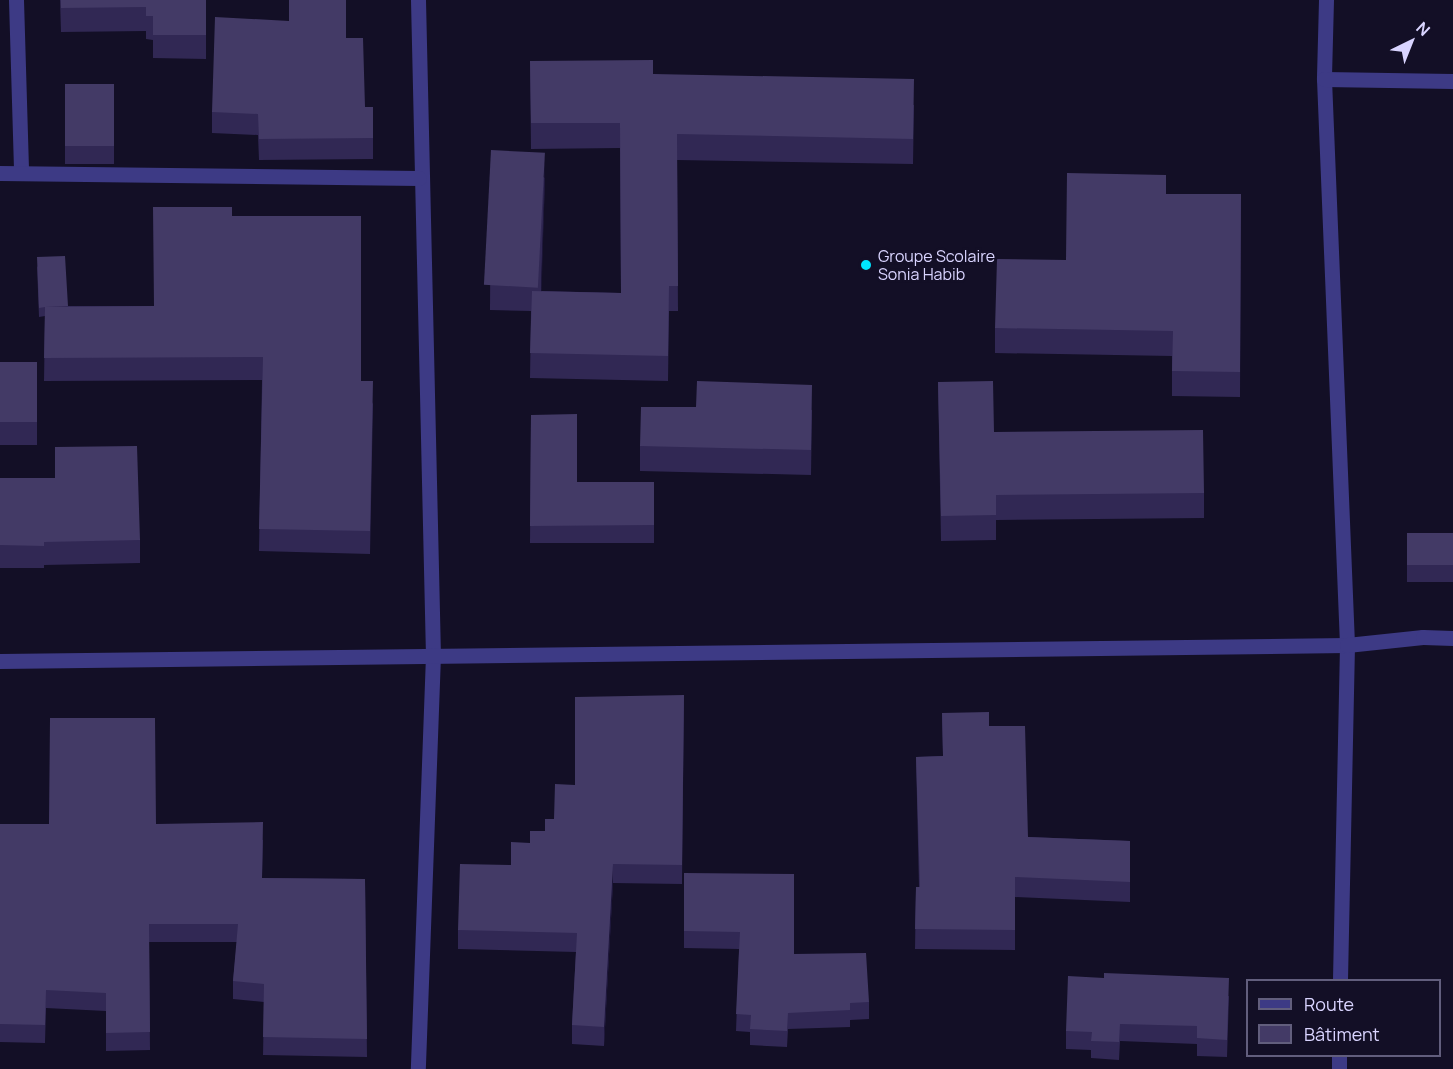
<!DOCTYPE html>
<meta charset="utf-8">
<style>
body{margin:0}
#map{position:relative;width:1453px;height:1069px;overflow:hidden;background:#130f26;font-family:Manrope,sans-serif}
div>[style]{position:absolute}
.minor>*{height:15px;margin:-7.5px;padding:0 7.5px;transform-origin:7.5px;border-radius:7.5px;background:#3d3a85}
.tertiary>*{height:15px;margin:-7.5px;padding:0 7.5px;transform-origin:7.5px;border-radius:7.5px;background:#3d3a85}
.wall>*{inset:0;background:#312854;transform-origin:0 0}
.shaded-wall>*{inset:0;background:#1d163a}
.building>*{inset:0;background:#433a66;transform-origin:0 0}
.dots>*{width:16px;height:16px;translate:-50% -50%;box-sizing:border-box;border:3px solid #130f26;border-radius:50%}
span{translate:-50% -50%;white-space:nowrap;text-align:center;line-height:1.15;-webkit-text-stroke:5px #130f26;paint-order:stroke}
.poi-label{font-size:16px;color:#d9d4ff}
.left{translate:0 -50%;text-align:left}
.legend{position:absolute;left:1246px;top:979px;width:195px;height:78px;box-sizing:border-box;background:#130f26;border:2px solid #625e7d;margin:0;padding:8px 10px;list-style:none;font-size:18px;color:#d9d4ff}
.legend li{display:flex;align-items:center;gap:12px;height:30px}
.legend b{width:30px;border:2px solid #625e7d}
.north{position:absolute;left:1381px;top:12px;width:60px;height:60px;-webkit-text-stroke:4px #130f26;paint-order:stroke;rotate:43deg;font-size:16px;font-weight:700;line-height:24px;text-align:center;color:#d9d4ff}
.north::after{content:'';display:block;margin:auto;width:21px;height:27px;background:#d9d4ff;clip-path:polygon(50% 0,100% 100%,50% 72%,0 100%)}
</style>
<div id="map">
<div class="minor">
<div style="left:16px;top:0;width:173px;rotate:88.3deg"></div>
<div style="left:418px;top:0;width:655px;rotate:88.69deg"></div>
<div style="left:433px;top:655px;width:414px;rotate:92.1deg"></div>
<div style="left:1326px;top:0;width:79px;rotate:91.5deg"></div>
<div style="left:1324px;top:79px;width:566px;rotate:87.67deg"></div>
<div style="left:1347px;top:645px;width:335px;rotate:91.2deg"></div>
<div style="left:1324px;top:79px;width:129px;rotate:0.9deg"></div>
<div style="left:0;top:173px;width:419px;rotate:0.7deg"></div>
<div style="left:1339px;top:1069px;width:13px;rotate:-90deg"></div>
</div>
<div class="tertiary">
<div style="left:0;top:661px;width:1347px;rotate:-0.68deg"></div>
<div style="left:1347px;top:645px;width:76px;rotate:-6deg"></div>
<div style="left:1423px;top:637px;width:30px;rotate:2deg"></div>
</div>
<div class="wall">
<div style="clip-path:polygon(60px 0,206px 0,206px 59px,153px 58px,153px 40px,146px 39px,146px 31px,61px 32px)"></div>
<div style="clip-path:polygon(346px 38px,365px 107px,373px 107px,373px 159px,259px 160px,258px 135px,212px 133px,212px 112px)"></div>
<div style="clip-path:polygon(530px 61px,653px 74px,914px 105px,913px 164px,677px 160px,678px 311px,669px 311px,668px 381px,530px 378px,531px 311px,490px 310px,491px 150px,545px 178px,541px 291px,621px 293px,620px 148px,531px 149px)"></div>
<div style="left:65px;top:84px;width:49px;height:80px"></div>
<div style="clip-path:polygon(1166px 194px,1241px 194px,1240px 397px,1172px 396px,1172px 356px,995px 353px,995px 328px,1066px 260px)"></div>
<div style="clip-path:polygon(232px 216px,361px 381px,373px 404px,370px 554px,259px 551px,262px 380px,44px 381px,45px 316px,39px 317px,37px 266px,68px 306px,154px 306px)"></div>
<div style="left:0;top:362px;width:37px;height:83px"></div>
<div style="clip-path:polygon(938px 382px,994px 432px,1204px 493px,1204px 518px,996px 520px,996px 540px,941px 541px)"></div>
<div style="clip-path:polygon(696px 407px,812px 410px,811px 475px,640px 471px,640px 446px)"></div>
<div style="clip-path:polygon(531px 415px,577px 482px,654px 482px,654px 543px,530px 543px)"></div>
<div style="clip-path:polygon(0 478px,140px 540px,140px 563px,44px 565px,44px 568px,0 568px)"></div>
<div style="left:1453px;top:533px;width:49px;height:46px;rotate:90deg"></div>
<div style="clip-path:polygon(684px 695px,682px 884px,613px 883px,604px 1046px,572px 1044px,572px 1025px,576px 952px,458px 949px,458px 930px,511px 865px,530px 843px,545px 831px,554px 819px,575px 785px)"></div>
<div style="clip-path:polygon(942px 713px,989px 726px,1028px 837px,1130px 841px,1130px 902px,1015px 897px,1015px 950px,915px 949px,916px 887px,919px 887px,916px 757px,943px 756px)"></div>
<div style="clip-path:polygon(0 824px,156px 824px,263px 840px,262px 878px,365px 879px,367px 1057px,263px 1055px,264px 1002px,233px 999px,233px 981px,237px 942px,149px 942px,150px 1050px,106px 1051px,106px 1011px,46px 1008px,45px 1043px,0 1042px)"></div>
<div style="clip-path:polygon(684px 873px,794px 954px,869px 1002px,869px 1019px,850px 1020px,850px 1027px,788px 1029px,787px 1047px,750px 1045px,750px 1032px,736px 1031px,739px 949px,684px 948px)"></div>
<div style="clip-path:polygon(1229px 996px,1227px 1057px,1197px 1056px,1197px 1044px,1120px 1041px,1119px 1060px,1091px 1058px,1091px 1050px,1066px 1049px,1066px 1031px)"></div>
</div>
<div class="shaded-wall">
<div style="clip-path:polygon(545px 153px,545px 178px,541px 312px,541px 287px)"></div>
<div style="clip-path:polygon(613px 864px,613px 883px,604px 1046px,604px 1027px)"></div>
</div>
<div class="building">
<div style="clip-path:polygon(61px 0,206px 0,206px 35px,153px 35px,153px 16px,146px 16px,146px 7px,61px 8px)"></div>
<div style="clip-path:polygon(289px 0,346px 0,346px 38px,363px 38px,365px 107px,373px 107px,373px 138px,259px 139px,258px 114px,212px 112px,215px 17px,289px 21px)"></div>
<div style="clip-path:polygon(653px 60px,653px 74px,914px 79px,913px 139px,677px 134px,678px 286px,669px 286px,668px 356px,530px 353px,532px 291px,621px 293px,620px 123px,531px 123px,530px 61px)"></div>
<div style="left:65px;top:84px;width:49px;height:62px"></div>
<div style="left:491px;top:150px;width:54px;height:135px;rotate:3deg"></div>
<div style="clip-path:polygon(1067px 173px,1166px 175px,1166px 194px,1241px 194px,1240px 372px,1172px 371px,1173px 331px,995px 328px,997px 259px,1066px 260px)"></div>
<div style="clip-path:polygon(153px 207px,232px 207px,232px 216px,361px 216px,361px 381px,373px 381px,370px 531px,259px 529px,263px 357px,44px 358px,45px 307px,154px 306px)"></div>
<div style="clip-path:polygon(65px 256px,68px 306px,45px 307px,39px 308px,37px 257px)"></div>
<div style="left:0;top:362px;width:37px;height:60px"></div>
<div style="clip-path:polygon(697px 381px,812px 385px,811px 450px,640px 446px,641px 407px,696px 407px)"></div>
<div style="clip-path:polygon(993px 381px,994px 432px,1203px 430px,1204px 493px,996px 495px,996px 515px,941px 516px,938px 382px)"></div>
<div style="clip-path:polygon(577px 414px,577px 482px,654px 482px,654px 525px,530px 526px,531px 415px)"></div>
<div style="clip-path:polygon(137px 446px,140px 540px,44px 542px,44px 546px,0 545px,0 478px,55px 478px,55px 447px)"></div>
<div style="left:1453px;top:533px;width:32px;height:46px;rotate:90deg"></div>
<div style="clip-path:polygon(684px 695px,682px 865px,613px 864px,604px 1027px,572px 1025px,577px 933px,458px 930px,460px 864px,511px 865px,511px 842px,530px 843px,530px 831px,545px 831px,545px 819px,554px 819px,555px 784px,575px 785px,575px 697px)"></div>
<div style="clip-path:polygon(989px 712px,989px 726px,1025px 726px,1028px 837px,1130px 841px,1130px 882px,1015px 877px,1015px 930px,915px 929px,916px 887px,920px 887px,916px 757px,943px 756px,942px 713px)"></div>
<div style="clip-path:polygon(50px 718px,155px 718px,156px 824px,263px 822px,262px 878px,365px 879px,367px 1039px,263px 1037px,264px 984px,233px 981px,238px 924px,149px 924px,150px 1032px,106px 1033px,106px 993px,46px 990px,45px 1025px,0 1024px,0 824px,49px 824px)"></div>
<div style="clip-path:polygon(684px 873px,794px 874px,794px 954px,866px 953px,869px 1002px,850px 1003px,850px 1010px,788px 1013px,787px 1031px,750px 1029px,751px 1015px,736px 1014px,740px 932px,684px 931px)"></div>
<div style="clip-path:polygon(1104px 973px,1229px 978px,1227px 1040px,1197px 1038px,1197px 1026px,1120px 1024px,1119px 1042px,1091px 1041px,1092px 1032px,1066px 1031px,1068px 976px,1104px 978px)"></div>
</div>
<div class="dots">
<div style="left:866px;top:265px;background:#00e5ff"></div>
</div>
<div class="poi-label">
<span class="left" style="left:878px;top:265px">Groupe Scolaire<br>Sonia Habib</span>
</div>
<ul class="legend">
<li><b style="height:8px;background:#3d3a85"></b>Route</li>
<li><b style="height:16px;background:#433a66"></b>Bâtiment</li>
</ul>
<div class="north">N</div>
</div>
